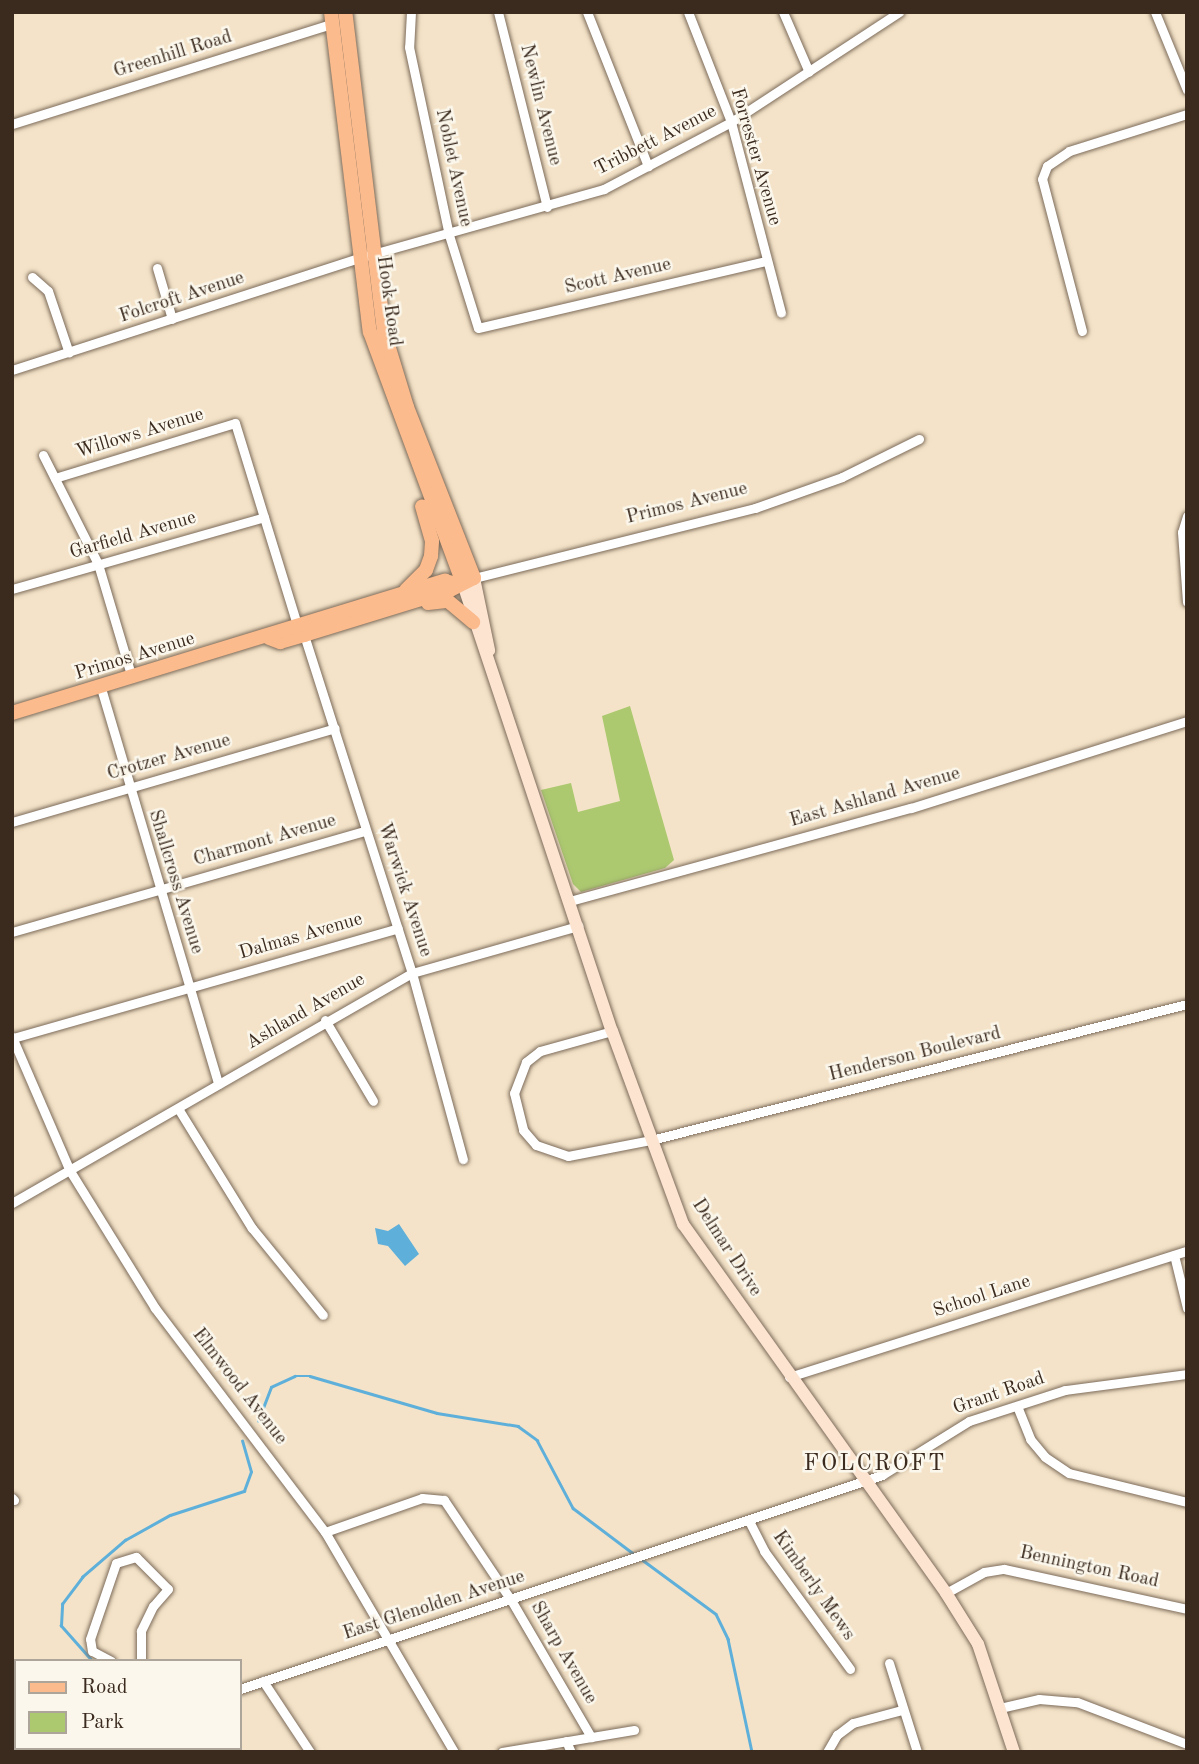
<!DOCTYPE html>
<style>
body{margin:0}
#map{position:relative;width:1199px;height:1764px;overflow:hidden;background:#f4e3c8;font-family:"Old Standard TT",serif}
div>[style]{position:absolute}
.green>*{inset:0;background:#acc970}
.water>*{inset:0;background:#5eb0da}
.stream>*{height:2.5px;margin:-1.25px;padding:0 1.25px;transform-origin:1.25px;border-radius:1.25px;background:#5eb0da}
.roads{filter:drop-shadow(0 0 2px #7c6b5a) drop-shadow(0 0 2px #7c6b5a)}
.street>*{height:9px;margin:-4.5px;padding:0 4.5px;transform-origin:4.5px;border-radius:4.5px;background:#fff}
.secondary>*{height:12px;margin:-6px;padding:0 6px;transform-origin:6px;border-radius:6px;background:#fde4d1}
.primary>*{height:14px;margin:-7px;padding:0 7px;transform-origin:7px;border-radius:7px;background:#fbbb8d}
span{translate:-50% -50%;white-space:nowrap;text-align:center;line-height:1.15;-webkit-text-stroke:5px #fbf7ec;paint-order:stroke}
.street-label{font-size:19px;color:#3b2a1e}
.quarter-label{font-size:23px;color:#3b2a1e;letter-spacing:2px}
.frame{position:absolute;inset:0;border:14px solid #3b2a1e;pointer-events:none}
.legend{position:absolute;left:14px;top:1659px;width:228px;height:91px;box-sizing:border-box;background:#fbf7ec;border:2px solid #aea59a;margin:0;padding:9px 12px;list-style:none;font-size:21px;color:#3b2a1e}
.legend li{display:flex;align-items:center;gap:14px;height:35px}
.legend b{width:35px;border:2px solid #aea59a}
</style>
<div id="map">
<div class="green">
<div style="clip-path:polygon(630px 706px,674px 860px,665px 868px,581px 892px,573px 884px,541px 790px,571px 783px,578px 812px,620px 801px,602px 716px)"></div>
</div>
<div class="water">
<div style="clip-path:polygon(399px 1224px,419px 1254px,405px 1266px,388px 1246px,378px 1244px,375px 1228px,388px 1231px)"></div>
</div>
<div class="stream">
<div style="left:258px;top:1421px;width:36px;rotate:-69deg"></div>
<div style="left:271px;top:1387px;width:26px;rotate:-25deg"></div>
<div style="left:295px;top:1376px;width:15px"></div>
<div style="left:310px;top:1376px;width:132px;rotate:16.2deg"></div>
<div style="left:437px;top:1413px;width:82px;rotate:9.1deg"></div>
<div style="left:518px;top:1426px;width:24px;rotate:36deg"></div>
<div style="left:537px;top:1440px;width:77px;rotate:62.1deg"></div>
<div style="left:573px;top:1508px;width:76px;rotate:37deg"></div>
<div style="left:640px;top:1558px;width:94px;rotate:36.4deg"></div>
<div style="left:716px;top:1614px;width:28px;rotate:64deg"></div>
<div style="left:728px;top:1639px;width:116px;rotate:78deg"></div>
<div style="left:92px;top:1661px;width:47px;rotate:-131.5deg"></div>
<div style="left:61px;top:1626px;width:22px;rotate:-87deg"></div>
<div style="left:62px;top:1604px;width:34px;rotate:-53deg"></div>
<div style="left:82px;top:1577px;width:57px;rotate:-40.7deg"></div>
<div style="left:125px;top:1540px;width:51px;rotate:-29.1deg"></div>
<div style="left:170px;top:1515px;width:78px;rotate:-18deg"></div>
<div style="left:244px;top:1491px;width:20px;rotate:-70deg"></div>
<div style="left:251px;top:1472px;width:32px;rotate:-106deg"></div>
<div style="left:158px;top:1748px;width:4px;rotate:63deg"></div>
</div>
<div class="roads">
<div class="street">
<div style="left:411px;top:12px;width:35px;rotate:93deg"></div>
<div style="left:409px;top:47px;width:192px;rotate:78deg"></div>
<div style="left:449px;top:235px;width:97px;rotate:72.7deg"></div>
<div style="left:478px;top:328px;width:296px;rotate:-13.1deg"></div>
<div style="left:498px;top:12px;width:201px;rotate:75.9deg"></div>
<div style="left:587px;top:12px;width:166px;rotate:68.4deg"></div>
<div style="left:688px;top:12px;width:118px;rotate:68.6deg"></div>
<div style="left:731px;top:122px;width:197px;rotate:75.3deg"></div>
<div style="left:783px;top:12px;width:65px;rotate:66.6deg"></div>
<div style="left:1155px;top:12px;width:84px;rotate:67.7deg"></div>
<div style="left:12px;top:124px;width:337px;rotate:-17.4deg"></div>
<div style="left:157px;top:268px;width:53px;rotate:73.6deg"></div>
<div style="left:32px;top:277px;width:21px;rotate:41deg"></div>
<div style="left:48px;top:291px;width:65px;rotate:71.3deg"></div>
<div style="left:1082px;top:331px;width:157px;rotate:-104.7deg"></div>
<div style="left:1042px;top:179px;width:14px;rotate:-69deg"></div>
<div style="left:1047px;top:166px;width:27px;rotate:-34deg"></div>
<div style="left:1069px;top:151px;width:124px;rotate:-17.4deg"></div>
<div style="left:12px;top:370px;width:368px;rotate:-17.9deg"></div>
<div style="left:362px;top:257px;width:251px;rotate:-15.7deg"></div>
<div style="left:604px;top:189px;width:144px;rotate:-27.8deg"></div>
<div style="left:731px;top:122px;width:201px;rotate:-33.2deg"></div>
<div style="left:43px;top:455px;width:122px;rotate:63.2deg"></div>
<div style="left:98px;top:564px;width:119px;rotate:73.4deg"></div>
<div style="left:55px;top:478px;width:188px;rotate:-17deg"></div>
<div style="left:235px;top:423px;width:211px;rotate:72.9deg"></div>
<div style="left:1187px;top:516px;width:17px;rotate:107deg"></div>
<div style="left:1182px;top:532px;width:70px;rotate:85.9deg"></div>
<div style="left:474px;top:578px;width:290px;rotate:-14deg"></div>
<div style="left:755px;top:508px;width:92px;rotate:-19.6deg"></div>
<div style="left:842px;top:477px;width:86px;rotate:-26.3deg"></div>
<div style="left:12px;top:589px;width:262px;rotate:-15.9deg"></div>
<div style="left:304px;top:635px;width:355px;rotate:72.3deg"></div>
<div style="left:412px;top:973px;width:193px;rotate:74.7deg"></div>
<div style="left:101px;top:688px;width:413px;rotate:73.5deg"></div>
<div style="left:12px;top:822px;width:336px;rotate:-16.2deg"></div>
<div style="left:570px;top:901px;width:353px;rotate:-15.3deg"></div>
<div style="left:911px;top:808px;width:289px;rotate:-17.5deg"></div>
<div style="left:12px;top:932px;width:367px;rotate:-16deg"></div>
<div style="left:325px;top:1020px;width:94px;rotate:59.3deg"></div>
<div style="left:612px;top:1031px;width:75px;rotate:164.5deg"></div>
<div style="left:540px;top:1051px;width:18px;rotate:142deg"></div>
<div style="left:526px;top:1062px;width:33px;rotate:111deg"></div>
<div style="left:514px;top:1093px;width:38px;rotate:76deg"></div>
<div style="left:523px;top:1130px;width:20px;rotate:49deg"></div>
<div style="left:536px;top:1145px;width:34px;rotate:19deg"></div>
<div style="left:568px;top:1156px;width:85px;rotate:-10.9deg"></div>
<div style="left:651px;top:1140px;width:553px;rotate:-14.24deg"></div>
<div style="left:12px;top:1037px;width:146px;rotate:66.6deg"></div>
<div style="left:70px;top:1171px;width:161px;rotate:58.2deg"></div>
<div style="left:155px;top:1308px;width:281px;rotate:52.8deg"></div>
<div style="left:325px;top:1532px;width:255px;rotate:59.6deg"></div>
<div style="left:13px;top:1038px;width:400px;rotate:-15.9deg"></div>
<div style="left:179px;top:1110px;width:139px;rotate:58.3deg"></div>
<div style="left:252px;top:1228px;width:112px;rotate:50.8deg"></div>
<div style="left:12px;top:1203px;width:461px;rotate:-29.9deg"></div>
<div style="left:412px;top:973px;width:173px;rotate:-15.8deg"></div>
<div style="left:1174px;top:1255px;width:55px;rotate:76.2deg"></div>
<div style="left:789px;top:1377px;width:417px;rotate:-17.6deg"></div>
<div style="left:1017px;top:1406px;width:35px;rotate:68deg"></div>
<div style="left:1030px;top:1439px;width:23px;rotate:50deg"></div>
<div style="left:1045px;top:1457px;width:29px;rotate:34deg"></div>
<div style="left:1069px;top:1473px;width:122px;rotate:13.8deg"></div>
<div style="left:12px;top:1498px;width:3px;rotate:45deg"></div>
<div style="left:749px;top:1521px;width:34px;rotate:63deg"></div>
<div style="left:764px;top:1551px;width:146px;rotate:53.9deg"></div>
<div style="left:325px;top:1532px;width:103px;rotate:-19.3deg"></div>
<div style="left:422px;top:1498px;width:22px;rotate:5deg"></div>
<div style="left:444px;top:1500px;width:120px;rotate:56.2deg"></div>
<div style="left:511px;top:1600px;width:159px;rotate:59.7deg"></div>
<div style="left:946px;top:1593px;width:43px;rotate:-28.9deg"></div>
<div style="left:984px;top:1572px;width:20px;rotate:-9deg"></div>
<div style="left:1004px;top:1569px;width:187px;rotate:12.3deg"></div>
<div style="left:111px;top:1661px;width:21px;rotate:-152deg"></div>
<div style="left:92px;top:1651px;width:12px;rotate:-99deg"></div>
<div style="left:90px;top:1639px;width:80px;rotate:-71.1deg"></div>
<div style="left:116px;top:1563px;width:21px;rotate:-17deg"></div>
<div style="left:136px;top:1557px;width:45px;rotate:45deg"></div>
<div style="left:168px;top:1589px;width:23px;rotate:131deg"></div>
<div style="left:153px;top:1606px;width:28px;rotate:116deg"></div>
<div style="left:141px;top:1631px;width:30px;rotate:90deg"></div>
<div style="left:889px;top:1663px;width:93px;rotate:72.5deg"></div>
<div style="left:263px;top:1681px;width:85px;rotate:56.5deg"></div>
<div style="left:240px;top:1689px;width:677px;rotate:-18.43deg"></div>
<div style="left:882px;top:1475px;width:102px;rotate:-31.8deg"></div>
<div style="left:969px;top:1421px;width:101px;rotate:-17.9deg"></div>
<div style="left:1065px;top:1390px;width:123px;rotate:-7.5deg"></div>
<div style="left:1000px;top:1708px;width:40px;rotate:-13deg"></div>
<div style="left:1039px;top:1699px;width:38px;rotate:5deg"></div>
<div style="left:1077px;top:1702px;width:118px;rotate:20.9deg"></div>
<div style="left:12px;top:1716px;width:10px;rotate:66deg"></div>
<div style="left:566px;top:1741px;width:12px;rotate:66deg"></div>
<div style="left:25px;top:1748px;width:4px;rotate:76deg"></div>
<div style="left:84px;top:1752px;width:6px;rotate:-45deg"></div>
<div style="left:113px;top:1752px;width:6px;rotate:-45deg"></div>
<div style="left:502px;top:1752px;width:134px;rotate:-9.5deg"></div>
<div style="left:827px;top:1752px;width:20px;rotate:-60deg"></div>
<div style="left:837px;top:1735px;width:20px;rotate:-37deg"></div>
<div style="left:853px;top:1723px;width:51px;rotate:-14.9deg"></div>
</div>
<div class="secondary">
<div style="left:474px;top:578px;width:74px;rotate:78.2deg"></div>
<div style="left:462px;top:581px;width:474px;rotate:71.6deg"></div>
<div style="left:612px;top:1031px;width:206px;rotate:69.8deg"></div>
<div style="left:683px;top:1224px;width:453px;rotate:54.5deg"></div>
<div style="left:946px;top:1593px;width:60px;rotate:57.9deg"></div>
<div style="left:978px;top:1644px;width:114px;rotate:71.6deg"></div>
</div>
<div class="primary">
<div style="left:331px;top:12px;width:322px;rotate:83.1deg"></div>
<div style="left:370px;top:332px;width:265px;rotate:69.7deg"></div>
<div style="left:406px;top:590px;width:28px;rotate:-45deg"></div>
<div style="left:426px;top:570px;width:15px;rotate:-70deg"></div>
<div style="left:431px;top:556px;width:15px;rotate:-86deg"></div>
<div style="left:432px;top:541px;width:36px;rotate:-106deg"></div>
<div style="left:428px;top:603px;width:20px;rotate:-6deg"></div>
<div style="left:448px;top:601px;width:33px;rotate:40deg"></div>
<div style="left:269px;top:638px;width:12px;rotate:20deg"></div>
<div style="left:280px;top:642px;width:25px;rotate:-16deg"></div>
<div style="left:304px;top:635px;width:153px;rotate:-17.1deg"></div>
<div style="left:450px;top:590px;width:27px;rotate:-27deg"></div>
<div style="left:474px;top:578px;width:184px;rotate:-111.4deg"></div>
<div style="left:407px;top:407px;width:78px;rotate:-107deg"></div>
<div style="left:384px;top:332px;width:322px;rotate:-96.9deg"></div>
<div style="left:12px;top:713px;width:453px;rotate:-17deg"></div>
<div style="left:445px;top:581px;width:11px;rotate:15deg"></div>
</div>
</div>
<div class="street-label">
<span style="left:173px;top:55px;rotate:-17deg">Greenhill Road</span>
<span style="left:540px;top:105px;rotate:76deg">Newlin Avenue</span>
<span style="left:656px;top:141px;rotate:-27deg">Tribbett Avenue</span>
<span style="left:755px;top:157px;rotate:74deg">Forrester Avenue</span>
<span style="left:453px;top:168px;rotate:78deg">Noblet Avenue</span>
<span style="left:618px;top:277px;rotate:-13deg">Scott Avenue</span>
<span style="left:182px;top:298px;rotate:-18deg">Folcroft Avenue</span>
<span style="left:388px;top:301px;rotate:82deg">Hook Road</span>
<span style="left:140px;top:434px;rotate:-17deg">Willows Avenue</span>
<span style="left:687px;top:504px;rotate:-14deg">Primos Avenue</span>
<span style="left:133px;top:536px;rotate:-16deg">Garfield Avenue</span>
<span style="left:135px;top:657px;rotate:-17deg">Primos Avenue</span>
<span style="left:169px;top:758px;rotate:-16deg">Crotzer Avenue</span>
<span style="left:875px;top:798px;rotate:-16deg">East Ashland Avenue</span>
<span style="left:265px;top:841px;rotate:-16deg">Charmont Avenue</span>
<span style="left:175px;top:882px;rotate:73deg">Shallcross Avenue</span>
<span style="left:404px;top:890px;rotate:72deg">Warwick Avenue</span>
<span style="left:301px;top:937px;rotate:-16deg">Dalmas Avenue</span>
<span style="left:306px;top:1012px;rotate:-30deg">Ashland Avenue</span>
<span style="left:915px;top:1055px;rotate:-14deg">Henderson Boulevard</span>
<span style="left:726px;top:1248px;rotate:57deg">Delmar Drive</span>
<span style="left:982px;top:1297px;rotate:-18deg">School Lane</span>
<span style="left:239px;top:1387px;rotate:52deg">Elmwood Avenue</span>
<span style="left:999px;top:1394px;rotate:-19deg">Grant Road</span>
<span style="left:1089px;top:1568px;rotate:12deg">Bennington Road</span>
<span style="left:813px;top:1586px;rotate:55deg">Kimberly Mews</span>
<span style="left:434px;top:1606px;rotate:-18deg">East Glenolden Avenue</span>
<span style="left:563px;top:1653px;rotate:60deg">Sharp Avenue</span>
</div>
<div class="quarter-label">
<span style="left:875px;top:1464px">FOLCROFT</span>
</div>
<div class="frame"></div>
<ul class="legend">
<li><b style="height:9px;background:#fbbb8d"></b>Road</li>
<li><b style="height:19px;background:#acc970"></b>Park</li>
</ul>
</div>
